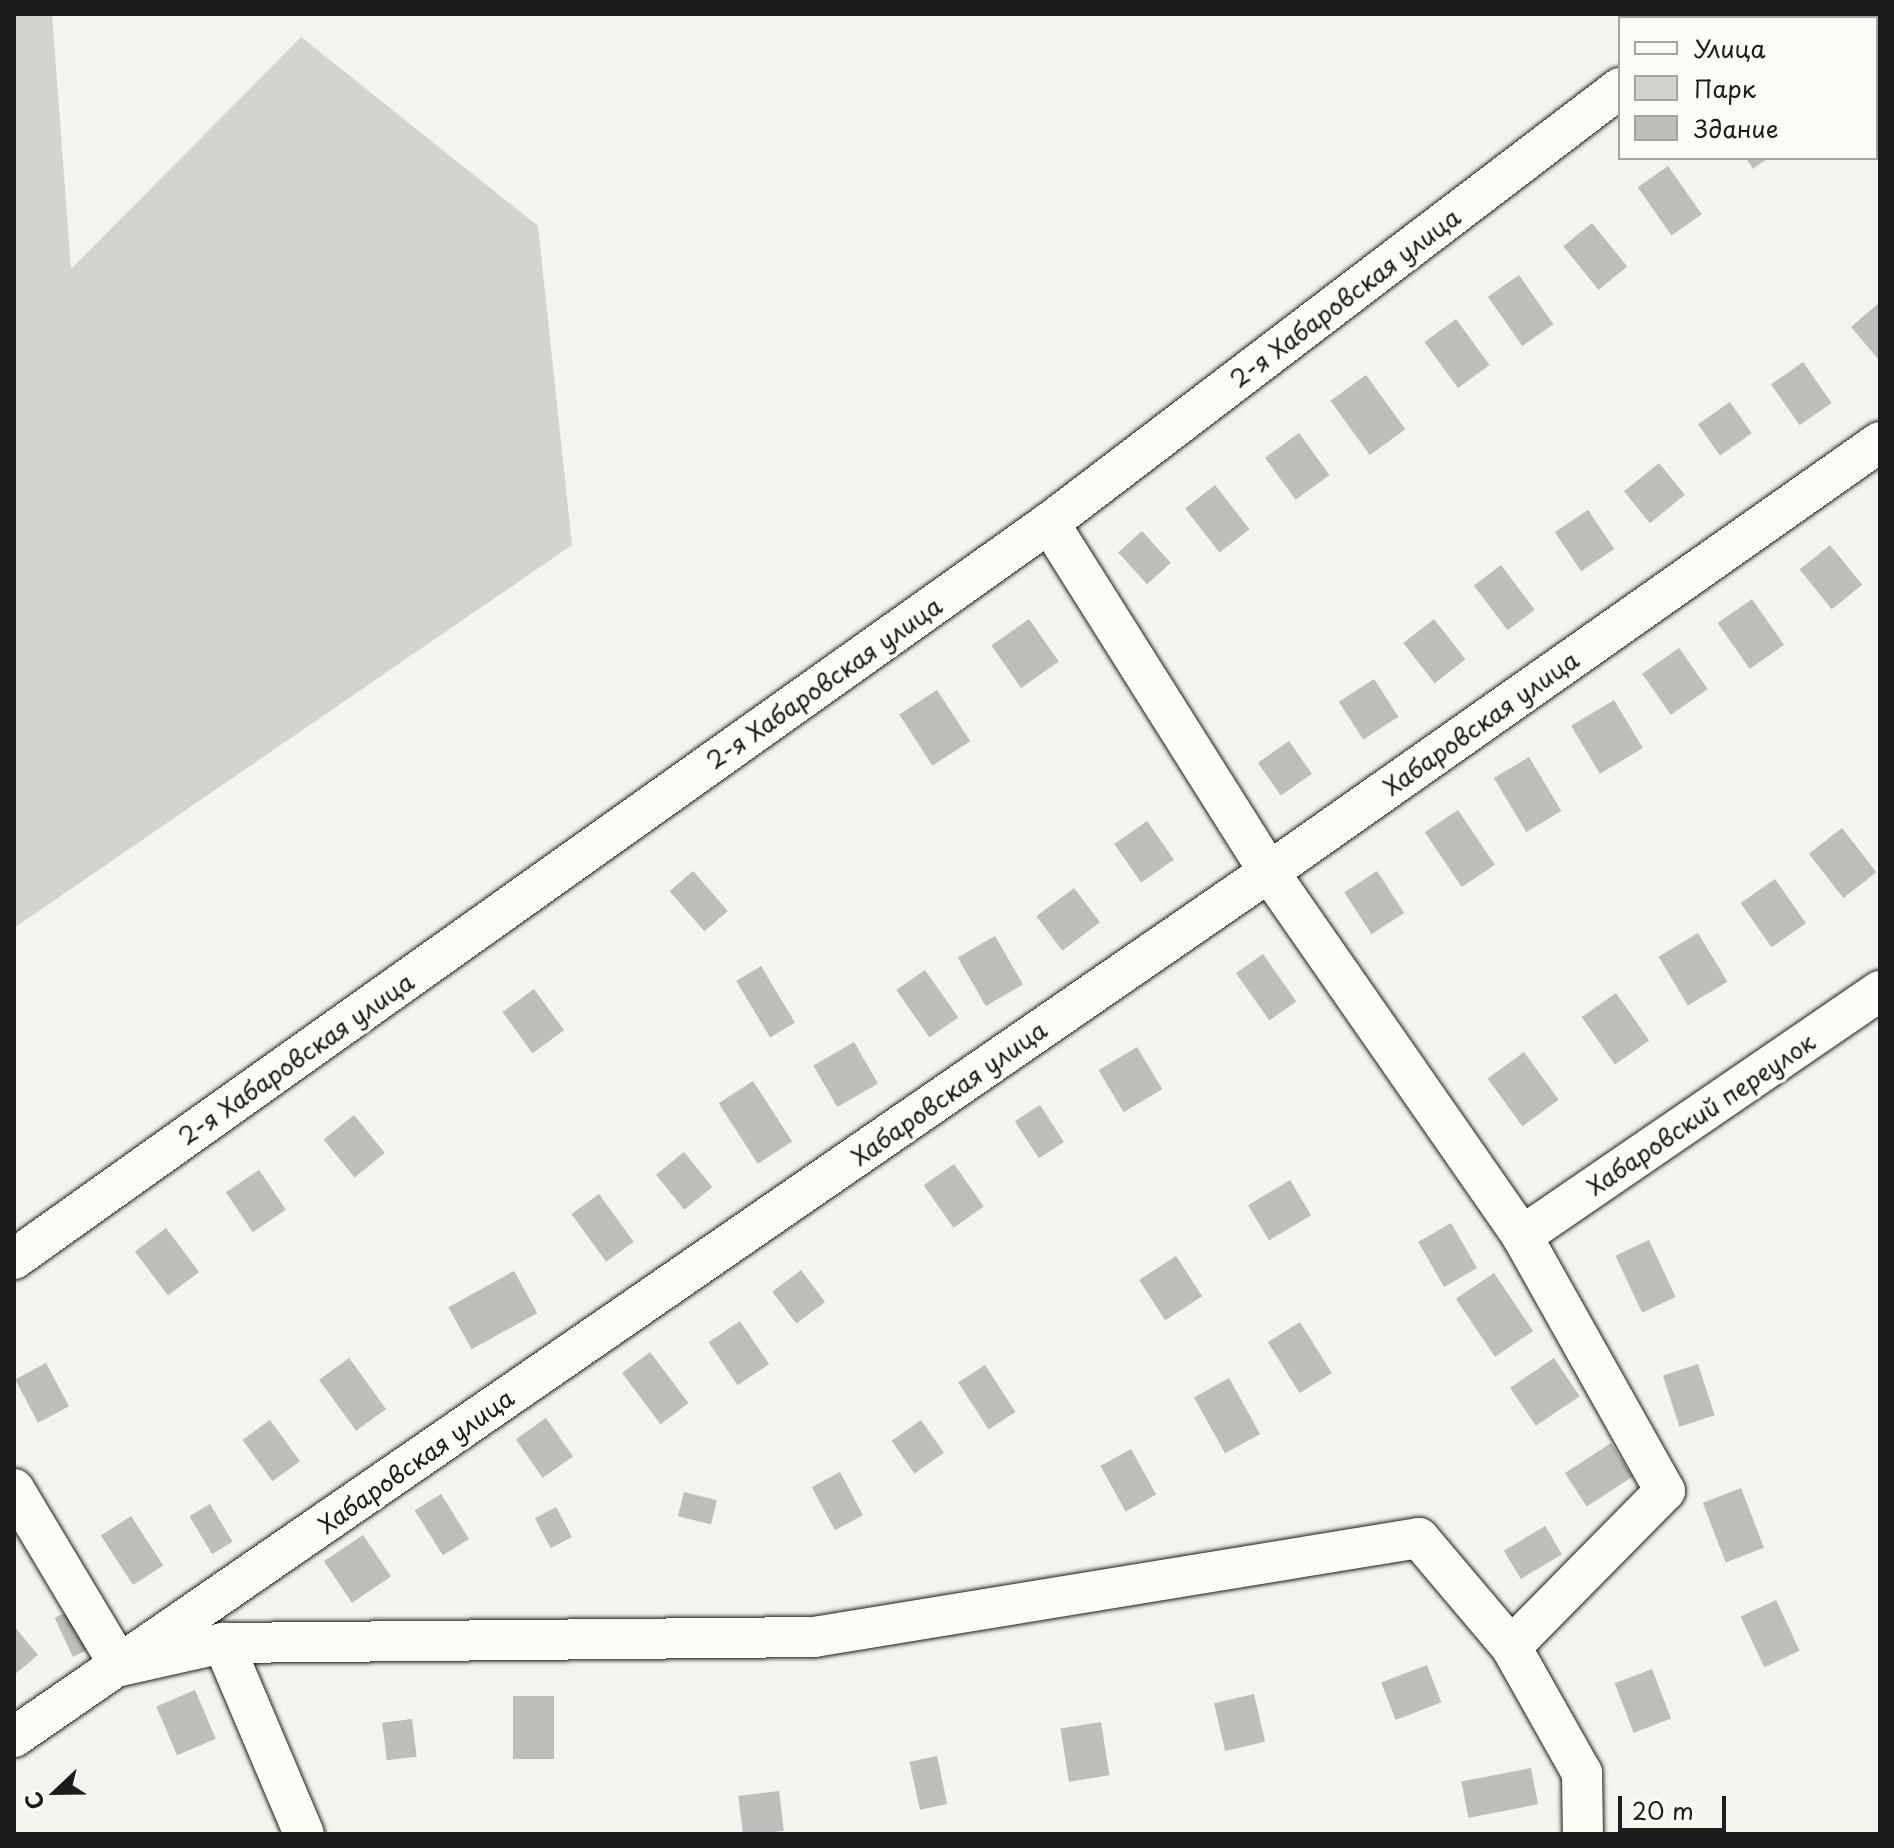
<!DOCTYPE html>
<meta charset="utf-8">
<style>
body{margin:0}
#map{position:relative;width:1894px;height:1848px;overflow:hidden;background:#f4f3ee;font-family:"Playpen Sans",sans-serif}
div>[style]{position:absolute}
.green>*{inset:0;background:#d4d3cf}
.building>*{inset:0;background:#bebdba;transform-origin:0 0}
.roads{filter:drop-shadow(0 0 2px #1c1c1c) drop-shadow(0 0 2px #1c1c1c)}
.street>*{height:40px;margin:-20px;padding:0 20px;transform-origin:20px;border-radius:20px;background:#fdfcf7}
span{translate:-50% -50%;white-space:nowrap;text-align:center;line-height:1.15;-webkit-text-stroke:7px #fdfcf7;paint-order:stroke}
.street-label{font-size:24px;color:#1c1c1c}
.frame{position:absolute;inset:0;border:16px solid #1c1c1c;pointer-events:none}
.legend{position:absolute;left:1618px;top:16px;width:260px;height:144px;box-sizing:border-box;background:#fdfcf7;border:2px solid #a3a29f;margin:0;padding:10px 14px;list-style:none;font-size:24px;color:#1c1c1c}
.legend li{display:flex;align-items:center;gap:16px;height:40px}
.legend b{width:40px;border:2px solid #a3a29f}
.north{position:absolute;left:16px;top:1752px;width:80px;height:80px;-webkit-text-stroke:6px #fdfcf7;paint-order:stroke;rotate:248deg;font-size:22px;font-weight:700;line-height:32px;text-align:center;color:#1c1c1c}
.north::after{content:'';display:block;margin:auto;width:28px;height:36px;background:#1c1c1c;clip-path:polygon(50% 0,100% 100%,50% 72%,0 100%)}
.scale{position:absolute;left:1618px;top:1796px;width:108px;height:36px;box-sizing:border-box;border:4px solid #1c1c1c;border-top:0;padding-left:10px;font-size:24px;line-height:28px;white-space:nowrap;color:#1c1c1c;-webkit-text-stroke:6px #fdfcf7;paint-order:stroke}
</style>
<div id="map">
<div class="green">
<div style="clip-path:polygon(14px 14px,52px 14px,71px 269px,301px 37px,538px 226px,572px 545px,14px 928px)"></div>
</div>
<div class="building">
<div style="clip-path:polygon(1746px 158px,1768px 158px,1753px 169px)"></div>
<div style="left:1668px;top:166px;width:59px;height:37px;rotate:55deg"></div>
<div style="left:1592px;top:223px;width:56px;height:37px;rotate:51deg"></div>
<div style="left:1519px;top:275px;width:60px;height:38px;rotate:55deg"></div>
<div style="clip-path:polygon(1880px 302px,1880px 357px,1878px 359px,1851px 327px)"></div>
<div style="left:1456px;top:319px;width:57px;height:39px;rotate:54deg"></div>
<div style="left:1803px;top:362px;width:50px;height:39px;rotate:55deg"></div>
<div style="left:1366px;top:375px;width:67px;height:44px;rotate:54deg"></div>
<div style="left:1730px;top:402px;width:38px;height:39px;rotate:55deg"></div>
<div style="left:1299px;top:433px;width:52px;height:42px;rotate:54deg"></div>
<div style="left:1659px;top:463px;width:41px;height:45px;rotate:51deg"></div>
<div style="left:1215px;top:485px;width:56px;height:38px;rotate:52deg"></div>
<div style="left:1588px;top:510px;width:47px;height:40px;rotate:56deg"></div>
<div style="left:1142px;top:531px;width:43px;height:32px;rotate:48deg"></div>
<div style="left:1830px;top:545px;width:51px;height:39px;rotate:51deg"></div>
<div style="left:1501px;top:565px;width:56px;height:34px;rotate:53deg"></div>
<div style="left:1752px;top:599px;width:56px;height:42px;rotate:55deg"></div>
<div style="left:1029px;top:619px;width:52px;height:46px;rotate:55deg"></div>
<div style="left:1434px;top:619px;width:51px;height:39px;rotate:52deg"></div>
<div style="left:1679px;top:648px;width:50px;height:45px;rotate:55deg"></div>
<div style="left:1374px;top:679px;width:45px;height:42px;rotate:57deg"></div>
<div style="left:937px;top:690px;width:61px;height:45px;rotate:57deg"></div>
<div style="left:1614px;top:700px;width:56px;height:50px;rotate:59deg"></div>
<div style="left:1289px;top:741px;width:40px;height:38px;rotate:55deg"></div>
<div style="left:1529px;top:757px;width:63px;height:41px;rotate:59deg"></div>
<div style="left:1458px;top:810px;width:66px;height:40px;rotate:56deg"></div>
<div style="left:1147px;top:821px;width:47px;height:40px;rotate:55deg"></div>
<div style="left:1842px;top:828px;width:56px;height:42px;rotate:52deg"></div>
<div style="left:693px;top:871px;width:53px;height:31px;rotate:49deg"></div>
<div style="left:1377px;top:871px;width:50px;height:39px;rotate:57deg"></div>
<div style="left:1775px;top:879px;width:54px;height:42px;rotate:55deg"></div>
<div style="left:1074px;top:888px;width:43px;height:47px;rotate:53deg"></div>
<div style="left:1698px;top:933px;width:57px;height:46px;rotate:59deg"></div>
<div style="left:995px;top:936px;width:56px;height:43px;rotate:60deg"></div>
<div style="left:1263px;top:954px;width:58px;height:33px;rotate:55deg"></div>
<div style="left:761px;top:966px;width:66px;height:29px;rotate:59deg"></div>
<div style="left:925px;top:970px;width:58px;height:35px;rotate:55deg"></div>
<div style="left:534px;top:989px;width:51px;height:39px;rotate:54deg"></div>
<div style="left:1616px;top:993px;width:58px;height:42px;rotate:55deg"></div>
<div style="left:854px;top:1042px;width:48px;height:47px;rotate:60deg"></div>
<div style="left:1137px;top:1047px;width:49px;height:45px;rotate:59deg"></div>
<div style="left:1524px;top:1052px;width:59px;height:45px;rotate:54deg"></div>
<div style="left:753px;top:1081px;width:72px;height:41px;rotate:57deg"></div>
<div style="left:1040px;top:1105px;width:44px;height:30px;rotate:57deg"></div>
<div style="left:354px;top:1115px;width:49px;height:39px;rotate:51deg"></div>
<div style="left:684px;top:1152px;width:45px;height:36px;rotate:51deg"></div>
<div style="left:954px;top:1164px;width:52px;height:37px;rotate:55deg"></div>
<div style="left:259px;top:1170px;width:48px;height:40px;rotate:56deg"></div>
<div style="left:1290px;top:1180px;width:41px;height:49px;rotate:59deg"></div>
<div style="left:599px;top:1194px;width:59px;height:34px;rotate:54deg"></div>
<div style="left:1451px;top:1223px;width:52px;height:38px;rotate:60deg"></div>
<div style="left:166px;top:1228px;width:55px;height:39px;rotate:53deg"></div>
<div style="left:1649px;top:1240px;width:63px;height:37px;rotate:65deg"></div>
<div style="left:1176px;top:1256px;width:48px;height:44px;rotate:57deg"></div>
<div style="left:801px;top:1270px;width:40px;height:36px;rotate:53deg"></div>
<div style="left:514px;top:1271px;width:48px;height:75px;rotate:61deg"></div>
<div style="left:1494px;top:1273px;width:70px;height:46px;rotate:56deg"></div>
<div style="left:740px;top:1321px;width:52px;height:38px;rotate:56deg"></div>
<div style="left:1300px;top:1322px;width:60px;height:38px;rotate:58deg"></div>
<div style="left:650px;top:1352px;width:64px;height:35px;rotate:53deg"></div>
<div style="left:349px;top:1358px;width:63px;height:37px;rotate:54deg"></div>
<div style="left:1554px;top:1358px;width:46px;height:53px;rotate:56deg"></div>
<div style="left:46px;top:1363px;width:49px;height:35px;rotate:62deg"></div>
<div style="left:1698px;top:1364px;width:54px;height:37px;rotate:72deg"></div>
<div style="left:985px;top:1365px;width:56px;height:32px;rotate:57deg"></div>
<div style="left:1229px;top:1378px;width:64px;height:40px;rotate:61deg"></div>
<div style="left:546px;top:1418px;width:47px;height:37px;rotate:55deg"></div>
<div style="left:270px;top:1420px;width:51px;height:34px;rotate:54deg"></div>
<div style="left:921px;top:1420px;width:40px;height:36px;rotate:55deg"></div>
<div style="left:1611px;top:1443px;width:40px;height:55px;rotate:57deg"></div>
<div style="left:1131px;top:1449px;width:52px;height:35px;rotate:61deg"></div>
<div style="left:840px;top:1472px;width:49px;height:32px;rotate:62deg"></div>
<div style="left:1741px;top:1488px;width:64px;height:41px;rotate:69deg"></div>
<div style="left:684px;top:1492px;width:34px;height:25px;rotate:14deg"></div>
<div style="left:441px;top:1494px;width:53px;height:31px;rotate:58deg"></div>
<div style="left:210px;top:1504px;width:44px;height:24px;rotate:59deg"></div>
<div style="left:556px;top:1507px;width:34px;height:24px;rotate:62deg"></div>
<div style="left:131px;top:1516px;width:59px;height:36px;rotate:57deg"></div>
<div style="left:1545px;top:1526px;width:33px;height:48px;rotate:59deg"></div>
<div style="left:363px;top:1535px;width:50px;height:47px;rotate:56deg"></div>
<div style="left:1776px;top:1600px;width:56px;height:39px;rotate:65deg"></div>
<div style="left:80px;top:1606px;width:43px;height:28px;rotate:65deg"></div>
<div style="clip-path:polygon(14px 1626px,38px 1655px,14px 1675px)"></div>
<div style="left:1427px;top:1665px;width:40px;height:49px;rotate:69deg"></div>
<div style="left:1652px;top:1669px;width:53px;height:40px;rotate:69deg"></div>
<div style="left:195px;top:1690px;width:53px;height:42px;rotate:67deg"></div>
<div style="left:1254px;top:1694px;width:49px;height:41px;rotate:77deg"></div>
<div style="left:513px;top:1696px;width:41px;height:63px"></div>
<div style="left:412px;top:1719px;width:38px;height:30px;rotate:83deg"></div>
<div style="left:1101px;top:1722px;width:54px;height:41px;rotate:81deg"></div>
<div style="left:937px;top:1756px;width:49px;height:28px;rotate:78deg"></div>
<div style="left:1531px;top:1768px;width:37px;height:71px;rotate:79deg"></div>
<div style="left:779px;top:1791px;width:40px;height:41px;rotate:83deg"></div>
</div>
<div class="roads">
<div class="street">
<div style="left:1712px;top:18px;width:6px;rotate:-39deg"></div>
<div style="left:1876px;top:30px;width:7px;rotate:56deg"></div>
<div style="left:1522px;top:1236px;width:434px;rotate:-34.4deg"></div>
<div style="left:14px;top:1259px;width:1270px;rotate:-35.42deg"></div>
<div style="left:1049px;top:523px;width:718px;rotate:-37.3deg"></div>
<div style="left:14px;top:1489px;width:206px;rotate:59.1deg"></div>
<div style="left:120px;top:1666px;width:106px;rotate:-12.6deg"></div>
<div style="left:223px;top:1643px;width:591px;rotate:-0.58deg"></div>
<div style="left:814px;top:1637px;width:613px;rotate:-9.29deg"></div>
<div style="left:1419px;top:1538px;width:143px;rotate:49.8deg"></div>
<div style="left:1511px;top:1647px;width:219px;rotate:-45.4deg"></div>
<div style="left:1665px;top:1491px;width:292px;rotate:-119.3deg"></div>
<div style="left:1522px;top:1236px;width:443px;rotate:-124.8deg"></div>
<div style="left:1269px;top:872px;width:413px;rotate:-122.2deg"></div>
<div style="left:223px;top:1643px;width:207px;rotate:67deg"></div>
<div style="left:1511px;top:1647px;width:145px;rotate:60.6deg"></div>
<div style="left:1582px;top:1773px;width:61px;rotate:89.1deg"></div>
<div style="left:14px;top:1737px;width:1524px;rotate:-34.58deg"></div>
<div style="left:1269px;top:872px;width:747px;rotate:-35.14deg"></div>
</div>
</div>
<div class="street-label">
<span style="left:1345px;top:298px;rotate:-37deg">2-я Хабаровская улица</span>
<span style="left:824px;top:683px;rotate:-35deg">2-я Хабаровская улица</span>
<span style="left:1481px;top:723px;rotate:-35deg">Хабаровская улица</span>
<span style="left:296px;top:1059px;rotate:-35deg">2-я Хабаровская улица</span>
<span style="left:949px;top:1093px;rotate:-35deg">Хабаровская улица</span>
<span style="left:1701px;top:1114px;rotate:-34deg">Хабаровский переулок</span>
<span style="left:416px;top:1461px;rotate:-35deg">Хабаровская улица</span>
</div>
<div class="frame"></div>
<ul class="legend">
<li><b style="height:10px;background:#fdfcf7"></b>Улица</li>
<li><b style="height:22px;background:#d4d3cf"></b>Парк</li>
<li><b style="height:22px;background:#bebdba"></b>Здание</li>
</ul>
<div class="north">С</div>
<div class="scale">20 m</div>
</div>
